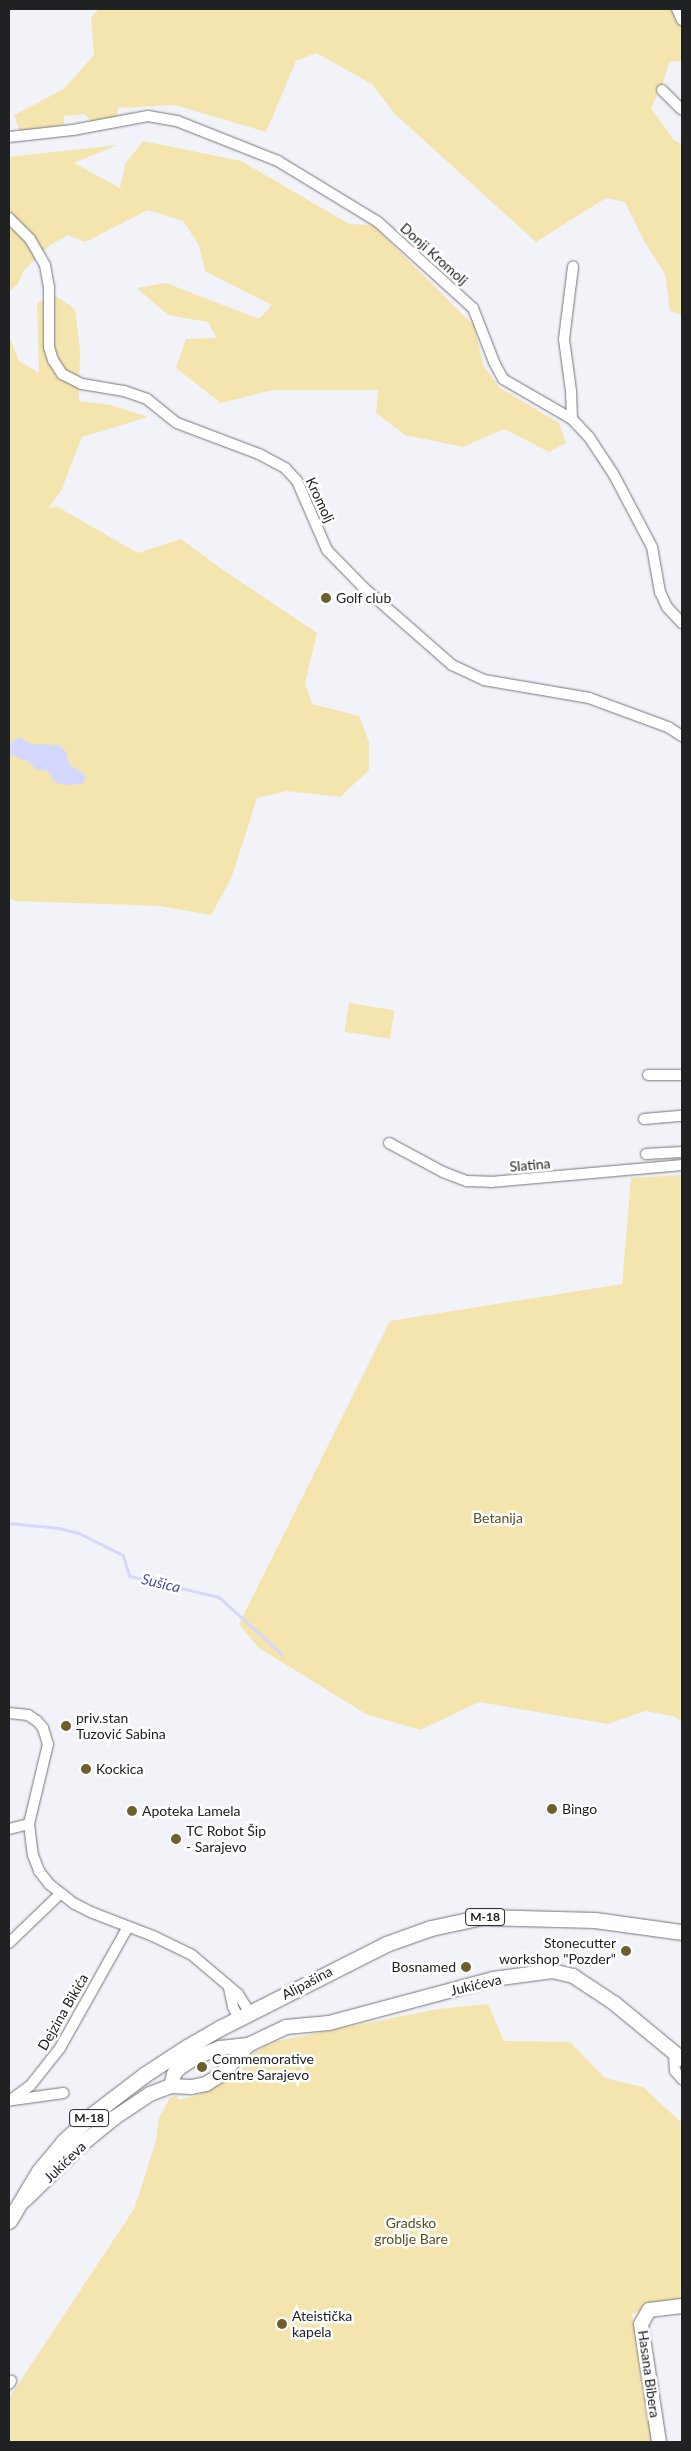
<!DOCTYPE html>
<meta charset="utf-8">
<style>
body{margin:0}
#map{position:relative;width:691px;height:2451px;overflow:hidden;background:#f2f2f9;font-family:Lato,sans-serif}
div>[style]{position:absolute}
.green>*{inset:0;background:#f4e5ae;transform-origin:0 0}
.water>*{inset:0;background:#d5d8fe}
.stream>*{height:2.5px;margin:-1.25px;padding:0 1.25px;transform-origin:1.25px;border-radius:1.25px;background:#d5d8fe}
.roads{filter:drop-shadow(0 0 1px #74757b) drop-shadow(0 0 1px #74757b)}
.street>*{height:10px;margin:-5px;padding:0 5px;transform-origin:5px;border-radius:5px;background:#fff}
.secondary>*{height:14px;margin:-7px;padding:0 7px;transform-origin:7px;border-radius:7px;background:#fff}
.primary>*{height:15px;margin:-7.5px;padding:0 7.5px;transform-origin:7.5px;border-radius:7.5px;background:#fff}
.dots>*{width:14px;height:14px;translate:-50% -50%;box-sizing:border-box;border:2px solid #fff;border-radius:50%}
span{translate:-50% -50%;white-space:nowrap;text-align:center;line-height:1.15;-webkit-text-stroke:5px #fff;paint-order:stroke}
.shield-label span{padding:1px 4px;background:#fff;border:1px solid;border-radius:4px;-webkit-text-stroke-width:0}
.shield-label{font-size:12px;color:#202123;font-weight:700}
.street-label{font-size:14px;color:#202123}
.poi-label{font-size:14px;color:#202123}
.left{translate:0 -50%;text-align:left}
.right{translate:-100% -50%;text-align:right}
.park-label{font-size:14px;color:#5b4e1c}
.water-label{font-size:15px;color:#4e4d96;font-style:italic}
.frame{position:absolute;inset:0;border:10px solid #202123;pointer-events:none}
</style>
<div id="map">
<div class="green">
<div style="clip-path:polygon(99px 9px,678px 9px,682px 12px,682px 61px,669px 62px,663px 83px,651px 108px,674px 140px,682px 144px,682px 315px,670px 311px,665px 274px,644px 241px,625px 202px,606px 198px,536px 242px,395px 114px,372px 84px,316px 53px,296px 61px,266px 132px,175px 105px,118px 108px,115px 126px,96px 128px,85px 114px,64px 116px,63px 132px,22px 137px,14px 115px,64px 89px,94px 55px,91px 17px)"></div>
<div style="clip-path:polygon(143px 141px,241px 161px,349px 224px,373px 225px,474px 326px,484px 367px,500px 388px,559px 423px,566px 443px,549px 452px,504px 429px,463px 447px,405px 435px,376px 413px,378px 390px,273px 390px,221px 403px,176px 368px,186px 339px,217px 338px,208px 322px,168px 315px,137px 288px,166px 283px,259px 319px,272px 305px,205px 271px,199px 245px,183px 221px,148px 210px,85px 242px,68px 235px,50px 245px,24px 270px,18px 284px,9px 292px,9px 157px,117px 145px,74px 163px,120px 188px,125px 164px)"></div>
<div style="clip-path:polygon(54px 295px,75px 309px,80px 350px,79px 401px,111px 405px,148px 417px,82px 437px,61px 491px,48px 509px,56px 506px,138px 553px,181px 539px,223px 570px,317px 633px,305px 683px,312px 704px,359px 716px,369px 742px,369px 770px,340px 797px,287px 791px,257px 798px,231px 879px,211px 915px,160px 906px,16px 901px,9px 898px,9px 335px,19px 361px,39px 373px,37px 303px)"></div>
<div style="left:349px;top:1003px;width:46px;height:29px;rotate:9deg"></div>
<div style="clip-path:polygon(682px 1175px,682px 1722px,673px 1716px,645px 1711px,608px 1724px,479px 1702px,420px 1730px,366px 1714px,259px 1648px,239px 1624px,390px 1321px,622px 1284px,631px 1178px)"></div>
<div style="clip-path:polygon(488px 2004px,504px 2041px,570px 2042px,605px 2078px,643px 2087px,682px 2123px,682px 2300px,648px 2308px,632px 2314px,654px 2442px,9px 2442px,9px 2398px,134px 2209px,156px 2141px,159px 2118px,170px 2098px,176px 2095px,179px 2100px,194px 2096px,236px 2077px,254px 2052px,277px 2041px,438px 2009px)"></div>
</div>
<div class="water">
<div style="clip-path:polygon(19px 737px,32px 744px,59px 745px,66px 752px,70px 765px,86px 775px,83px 784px,65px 785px,54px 782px,48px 771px,36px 769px,27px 761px,9px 754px,9px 744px)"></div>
</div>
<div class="stream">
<div style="left:9px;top:1523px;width:50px;rotate:5.7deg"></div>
<div style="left:59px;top:1528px;width:21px;rotate:14deg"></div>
<div style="left:79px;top:1533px;width:49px;rotate:26.6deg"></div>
<div style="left:123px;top:1555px;width:22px;rotate:72deg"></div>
<div style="left:130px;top:1576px;width:91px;rotate:13.3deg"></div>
<div style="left:219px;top:1597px;width:84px;rotate:42.1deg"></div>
</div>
<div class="roads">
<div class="street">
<div style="left:677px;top:9px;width:12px;rotate:66deg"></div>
<div style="left:662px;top:90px;width:28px;rotate:45deg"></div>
<div style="left:9px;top:137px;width:64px;rotate:-6.2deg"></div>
<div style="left:73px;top:130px;width:76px;rotate:-10.6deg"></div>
<div style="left:148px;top:116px;width:29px;rotate:10deg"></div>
<div style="left:177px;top:121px;width:109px;rotate:21.6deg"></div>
<div style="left:278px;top:161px;width:117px;rotate:31.4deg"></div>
<div style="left:378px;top:222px;width:128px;rotate:42.2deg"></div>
<div style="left:473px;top:308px;width:58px;rotate:68.7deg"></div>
<div style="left:494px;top:362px;width:19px;rotate:62deg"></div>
<div style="left:503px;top:379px;width:80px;rotate:30.1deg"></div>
<div style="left:572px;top:419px;width:25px;rotate:47deg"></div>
<div style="left:589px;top:437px;width:45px;rotate:56.7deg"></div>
<div style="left:614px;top:475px;width:81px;rotate:62.2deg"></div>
<div style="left:652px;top:547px;width:46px;rotate:79.9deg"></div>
<div style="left:660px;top:592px;width:17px;rotate:65deg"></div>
<div style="left:667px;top:607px;width:22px;rotate:47deg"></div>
<div style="left:9px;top:218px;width:30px;rotate:45deg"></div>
<div style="left:30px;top:239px;width:30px;rotate:60deg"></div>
<div style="left:45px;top:265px;width:22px;rotate:80deg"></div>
<div style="left:49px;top:287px;width:60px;rotate:90deg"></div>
<div style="left:49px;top:347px;width:14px;rotate:73deg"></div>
<div style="left:53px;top:360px;width:17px;rotate:57deg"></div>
<div style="left:62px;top:374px;width:22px;rotate:27deg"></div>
<div style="left:82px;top:384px;width:43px;rotate:9.5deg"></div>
<div style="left:124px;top:391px;width:24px;rotate:19deg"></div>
<div style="left:147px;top:399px;width:38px;rotate:39deg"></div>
<div style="left:177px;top:423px;width:88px;rotate:20.7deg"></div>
<div style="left:259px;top:454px;width:30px;rotate:28deg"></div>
<div style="left:285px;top:468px;width:18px;rotate:47deg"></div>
<div style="left:297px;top:481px;width:75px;rotate:66.5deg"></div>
<div style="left:327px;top:550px;width:52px;rotate:45.8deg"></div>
<div style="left:363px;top:587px;width:118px;rotate:41.2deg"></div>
<div style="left:452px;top:665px;width:35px;rotate:25deg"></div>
<div style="left:484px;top:680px;width:107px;rotate:9.7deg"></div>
<div style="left:589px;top:698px;width:84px;rotate:20.2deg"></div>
<div style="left:668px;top:727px;width:17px;rotate:33deg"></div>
<div style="left:572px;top:419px;width:28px;rotate:-92deg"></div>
<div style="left:571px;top:391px;width:52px;rotate:-97.7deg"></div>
<div style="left:564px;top:339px;width:73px;rotate:-82.9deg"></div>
<div style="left:648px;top:1075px;width:34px"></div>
<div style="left:644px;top:1119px;width:38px;rotate:-5deg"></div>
<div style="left:389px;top:1143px;width:61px;rotate:28.2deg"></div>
<div style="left:443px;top:1172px;width:26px;rotate:21deg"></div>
<div style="left:467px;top:1181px;width:24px;rotate:2deg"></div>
<div style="left:491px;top:1182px;width:192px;rotate:-5.1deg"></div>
<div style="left:646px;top:1154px;width:36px;rotate:-3deg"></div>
<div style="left:9px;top:1713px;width:19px;rotate:6deg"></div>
<div style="left:28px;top:1715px;width:11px;rotate:34deg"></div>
<div style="left:37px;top:1721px;width:9px;rotate:49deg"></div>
<div style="left:43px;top:1728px;width:17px;rotate:73deg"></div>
<div style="left:48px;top:1744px;width:82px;rotate:103.4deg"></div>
<div style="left:29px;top:1824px;width:31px;rotate:83deg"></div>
<div style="left:33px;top:1855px;width:17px;rotate:69deg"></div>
<div style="left:39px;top:1871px;width:16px;rotate:52deg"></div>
<div style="left:49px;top:1884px;width:33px;rotate:38deg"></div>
<div style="left:75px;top:1904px;width:20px;rotate:27deg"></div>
<div style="left:93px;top:1913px;width:64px;rotate:21deg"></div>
<div style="left:153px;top:1936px;width:43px;rotate:26deg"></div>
<div style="left:192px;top:1955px;width:60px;rotate:40.3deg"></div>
<div style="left:238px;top:1994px;width:22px;rotate:58deg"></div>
<div style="left:9px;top:1829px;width:21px;rotate:-14deg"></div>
<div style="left:9px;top:1943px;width:71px;rotate:-43.9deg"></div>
<div style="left:229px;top:1988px;width:19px;rotate:78deg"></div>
<div style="left:233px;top:2007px;width:13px;rotate:63deg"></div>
<div style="left:674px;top:2053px;width:18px;rotate:87deg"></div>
<div style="left:675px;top:2071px;width:11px;rotate:49deg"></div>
<div style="left:13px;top:2100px;width:51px;rotate:-7.8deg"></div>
<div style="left:9px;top:2101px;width:26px;rotate:-36deg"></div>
<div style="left:30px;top:2086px;width:48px;rotate:-51.7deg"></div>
<div style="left:60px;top:2048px;width:139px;rotate:-60.7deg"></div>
<div style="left:9px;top:2384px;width:4px;rotate:-56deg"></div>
</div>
<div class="secondary">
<div style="left:171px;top:2086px;width:12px;rotate:-76deg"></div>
<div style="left:174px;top:2074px;width:6px;rotate:-51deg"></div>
<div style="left:178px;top:2069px;width:22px;rotate:-34deg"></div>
<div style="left:196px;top:2057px;width:26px;rotate:-21deg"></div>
<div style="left:220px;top:2048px;width:28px;rotate:-6deg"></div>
<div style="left:25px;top:2200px;width:78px;rotate:-44.5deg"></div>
<div style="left:81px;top:2145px;width:43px;rotate:-39.3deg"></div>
<div style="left:114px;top:2118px;width:43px;rotate:-33.7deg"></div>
<div style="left:150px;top:2094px;width:22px;rotate:-21deg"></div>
<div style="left:171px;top:2086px;width:20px;rotate:3deg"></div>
<div style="left:191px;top:2087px;width:15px;rotate:-11deg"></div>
<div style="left:206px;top:2084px;width:19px;rotate:-32deg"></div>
<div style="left:222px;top:2074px;width:39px;rotate:-48deg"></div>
<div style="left:248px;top:2045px;width:42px;rotate:-25.3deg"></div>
<div style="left:286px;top:2027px;width:43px;rotate:-5.3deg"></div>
<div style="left:329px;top:2023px;width:170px;rotate:-15deg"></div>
<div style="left:493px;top:1979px;width:60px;rotate:-7.7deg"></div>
<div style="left:552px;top:1971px;width:22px;rotate:13deg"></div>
<div style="left:573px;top:1976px;width:49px;rotate:33.4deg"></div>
<div style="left:614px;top:2003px;width:88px;rotate:39.5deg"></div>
<div style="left:659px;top:2442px;width:119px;rotate:-98.7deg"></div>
<div style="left:641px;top:2324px;width:16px;rotate:-60deg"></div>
<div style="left:649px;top:2310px;width:33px;rotate:-7deg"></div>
</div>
<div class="primary">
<div style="left:9px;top:2221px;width:58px;rotate:-59deg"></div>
<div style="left:39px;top:2171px;width:38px;rotate:-50deg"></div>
<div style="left:63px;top:2142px;width:41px;rotate:-43deg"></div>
<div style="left:93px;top:2114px;width:64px;rotate:-37.4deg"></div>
<div style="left:144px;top:2075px;width:51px;rotate:-33.1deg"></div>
<div style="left:187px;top:2047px;width:38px;rotate:-30deg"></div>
<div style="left:220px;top:2028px;width:186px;rotate:-26.8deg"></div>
<div style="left:386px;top:1944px;width:48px;rotate:-19.6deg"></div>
<div style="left:431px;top:1928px;width:52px;rotate:-12.2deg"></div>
<div style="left:482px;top:1917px;width:113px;rotate:1.5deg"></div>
<div style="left:595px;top:1920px;width:88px;rotate:7.9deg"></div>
</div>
</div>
<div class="dots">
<div style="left:326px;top:598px;background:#6e602d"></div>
<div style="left:66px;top:1726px;background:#6e602d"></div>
<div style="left:86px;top:1769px;background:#6e602d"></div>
<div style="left:552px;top:1809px;background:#6e602d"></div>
<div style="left:132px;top:1811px;background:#6e602d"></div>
<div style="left:176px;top:1839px;background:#6e602d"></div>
<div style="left:626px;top:1951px;background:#6e602d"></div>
<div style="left:466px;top:1967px;background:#6e602d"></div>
<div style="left:202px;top:2067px;background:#6e602d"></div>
<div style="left:282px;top:2324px;background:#6e602d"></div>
</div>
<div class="shield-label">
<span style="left:485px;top:1917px">M-18</span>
<span style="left:89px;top:2118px">M-18</span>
</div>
<div class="street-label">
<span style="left:434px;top:254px;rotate:42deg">Donji Kromolj</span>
<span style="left:320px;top:500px;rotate:65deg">Kromolj</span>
<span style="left:530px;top:1165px;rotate:-5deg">Slatina</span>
<span style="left:307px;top:1983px;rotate:-28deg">Alipašina</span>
<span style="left:476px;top:1985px;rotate:-13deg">Jukićeva</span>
<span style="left:63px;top:2012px;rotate:-60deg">Dejzina Bikića</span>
<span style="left:65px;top:2162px;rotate:-44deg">Jukićeva</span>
<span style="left:649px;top:2374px;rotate:82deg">Hasana Bibera</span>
</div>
<div class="poi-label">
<span class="left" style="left:336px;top:598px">Golf club</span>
<span class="left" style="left:76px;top:1726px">priv.stan<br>Tuzović Sabina</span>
<span class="left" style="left:96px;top:1769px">Kockica</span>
<span class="left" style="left:562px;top:1809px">Bingo</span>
<span class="left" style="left:142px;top:1811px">Apoteka Lamela</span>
<span class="left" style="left:186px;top:1839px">TC Robot Šip<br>- Sarajevo</span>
<span class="right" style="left:616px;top:1951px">Stonecutter<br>workshop "Pozder"</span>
<span class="right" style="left:456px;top:1967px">Bosnamed</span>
<span class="left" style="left:212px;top:2067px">Commemorative<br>Centre Sarajevo</span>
<span class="left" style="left:292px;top:2324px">Ateistička<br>kapela</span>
</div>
<div class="park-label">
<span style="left:498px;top:1518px">Betanija</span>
<span style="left:411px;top:2231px">Gradsko<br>groblje Bare</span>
</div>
<div class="water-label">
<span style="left:161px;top:1583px;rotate:13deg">Sušica</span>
</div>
<div class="frame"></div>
</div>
